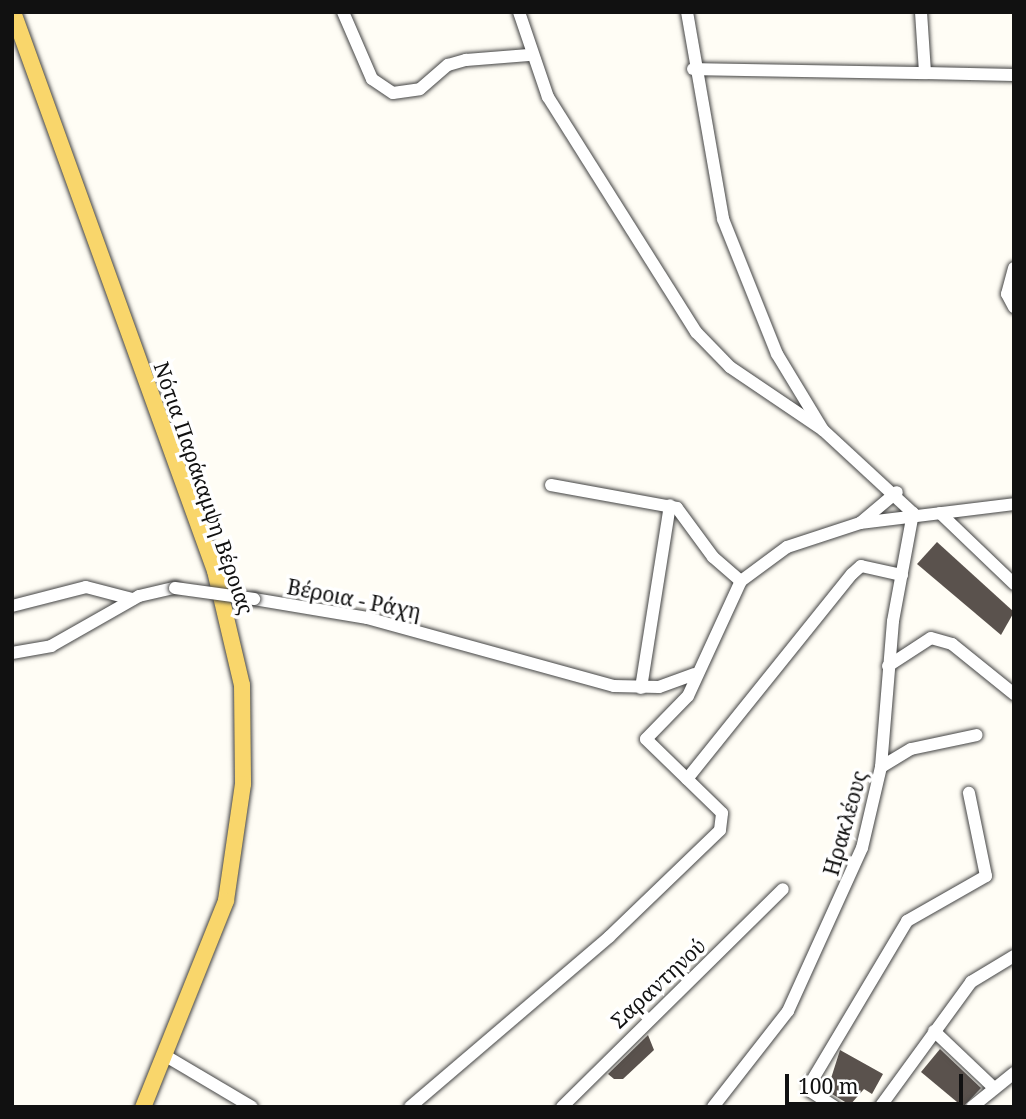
<!DOCTYPE html>
<meta charset="utf-8">
<style>
body{margin:0}
#map{position:relative;width:1026px;height:1119px;overflow:hidden;background:#fffdf5;font-family:"Noto Serif",serif}
div>[style]{position:absolute}
.building>*{inset:0;background:#5a524d}
.roads{filter:drop-shadow(0 0 2px #444) drop-shadow(0 0 2px #444)}
.minor>*{height:12px;margin:-6px;padding:0 6px;transform-origin:6px;border-radius:6px;background:#fff}
.major>*{height:16px;margin:-8px;padding:0 8px;transform-origin:8px;border-radius:8px;background:#f9d66b}
.bridges{filter:drop-shadow(0 0 2px #444) drop-shadow(0 0 2px #444)}
.minor-bridge>*{height:12px;margin:-6px;padding:0 6px;transform-origin:6px;border-radius:6px;background:#fff}
span{translate:-50% -50%;white-space:nowrap;text-align:center;line-height:1.15;-webkit-text-stroke:7px #fff;paint-order:stroke}
.street-label{font-size:21px;color:#111}
.frame{position:absolute;inset:0;border:14px solid #111;pointer-events:none}
.scale{position:absolute;left:785px;top:1074px;width:178px;height:32px;box-sizing:border-box;border:4px solid #111;border-top:0;padding-left:9px;font-size:21px;line-height:24px;white-space:nowrap;color:#111;-webkit-text-stroke:5px #fff;paint-order:stroke}
</style>
<div id="map">
<div class="building">
<div style="clip-path:polygon(937px 542px,1014px 612px,1001px 635px,917px 564px)"></div>
<div style="clip-path:polygon(648px 1035px,654px 1050px,623px 1079px,614px 1079px,608px 1074px)"></div>
<div style="clip-path:polygon(940px 1049px,981px 1088px,963px 1107px,921px 1072px)"></div>
<div style="clip-path:polygon(840px 1050px,883px 1074px,872px 1094px,864px 1089px,850px 1105px,827px 1091px)"></div>
</div>
<div class="roads">
<div class="minor">
<div style="left:343px;top:12px;width:73px;rotate:66.6deg"></div>
<div style="left:372px;top:79px;width:25px;rotate:34deg"></div>
<div style="left:393px;top:93px;width:27px;rotate:-8deg"></div>
<div style="left:420px;top:89px;width:37px;rotate:-41deg"></div>
<div style="left:448px;top:65px;width:19px;rotate:-16deg"></div>
<div style="left:466px;top:60px;width:63px;rotate:-4.5deg"></div>
<div style="left:519px;top:12px;width:90px;rotate:71.2deg"></div>
<div style="left:548px;top:97px;width:278px;rotate:57.8deg"></div>
<div style="left:696px;top:332px;width:49px;rotate:45.8deg"></div>
<div style="left:730px;top:367px;width:112px;rotate:34.1deg"></div>
<div style="left:823px;top:430px;width:122px;rotate:42.7deg"></div>
<div style="left:687px;top:12px;width:210px;rotate:80.1deg"></div>
<div style="left:723px;top:219px;width:145px;rotate:68.2deg"></div>
<div style="left:777px;top:354px;width:89px;rotate:58.8deg"></div>
<div style="left:921px;top:12px;width:61px;rotate:86.2deg"></div>
<div style="left:925px;top:73px;width:89px;rotate:1.3deg"></div>
<div style="left:693px;top:69px;width:232px;rotate:1deg"></div>
<div style="left:1014px;top:268px;width:27px;rotate:105deg"></div>
<div style="left:1007px;top:294px;width:15px;rotate:62deg"></div>
<div style="left:551px;top:485px;width:128px;rotate:10.3deg"></div>
<div style="left:677px;top:508px;width:61px;rotate:53.7deg"></div>
<div style="left:713px;top:557px;width:37px;rotate:41deg"></div>
<div style="left:940px;top:513px;width:103px;rotate:43.8deg"></div>
<div style="left:860px;top:523px;width:48px;rotate:-40deg"></div>
<div style="left:254px;top:599px;width:115px;rotate:9.5deg"></div>
<div style="left:367px;top:618px;width:256px;rotate:15.4deg"></div>
<div style="left:614px;top:686px;width:45px;rotate:1.3deg"></div>
<div style="left:659px;top:687px;width:38px;rotate:-20deg"></div>
<div style="left:12px;top:606px;width:76px;rotate:-14.4deg"></div>
<div style="left:86px;top:587px;width:48px;rotate:14.6deg"></div>
<div style="left:12px;top:653px;width:40px;rotate:-10deg"></div>
<div style="left:51px;top:646px;width:101px;rotate:-29.6deg"></div>
<div style="left:139px;top:596px;width:37px;rotate:-13deg"></div>
<div style="left:888px;top:666px;width:51px;rotate:-33.1deg"></div>
<div style="left:931px;top:638px;width:22px;rotate:16deg"></div>
<div style="left:952px;top:644px;width:80px;rotate:38.9deg"></div>
<div style="left:641px;top:688px;width:185px;rotate:-81deg"></div>
<div style="left:881px;top:767px;width:35px;rotate:-31deg"></div>
<div style="left:911px;top:749px;width:67px;rotate:-12deg"></div>
<div style="left:687px;top:779px;width:263px;rotate:-51.2deg"></div>
<div style="left:852px;top:574px;width:12px;rotate:-42deg"></div>
<div style="left:861px;top:566px;width:42px;rotate:12.4deg"></div>
<div style="left:934px;top:1031px;width:83px;rotate:43.5deg"></div>
<div style="left:164px;top:1055px;width:102px;rotate:30.6deg"></div>
<div style="left:410px;top:1107px;width:262px;rotate:-40.5deg"></div>
<div style="left:609px;top:937px;width:154px;rotate:-43.9deg"></div>
<div style="left:720px;top:830px;width:17px;rotate:-83deg"></div>
<div style="left:722px;top:813px;width:106px;rotate:-135.8deg"></div>
<div style="left:646px;top:739px;width:60px;rotate:-45.7deg"></div>
<div style="left:688px;top:696px;width:127px;rotate:-65.3deg"></div>
<div style="left:741px;top:581px;width:57px;rotate:-36.5deg"></div>
<div style="left:787px;top:547px;width:77px;rotate:-18.2deg"></div>
<div style="left:860px;top:523px;width:155px;rotate:-7deg"></div>
<div style="left:562px;top:1107px;width:310px;rotate:-44.6deg"></div>
<div style="left:713px;top:1107px;width:122px;rotate:-52deg"></div>
<div style="left:788px;top:1011px;width:179px;rotate:-65.6deg"></div>
<div style="left:862px;top:848px;width:83px;rotate:-76.8deg"></div>
<div style="left:881px;top:767px;width:146px;rotate:-85.3deg"></div>
<div style="left:893px;top:621px;width:110px;rotate:-79.5deg"></div>
<div style="left:835px;top:1107px;width:30px;rotate:-147deg"></div>
<div style="left:810px;top:1091px;width:7px;rotate:-90deg"></div>
<div style="left:810px;top:1084px;width:190px;rotate:-59.2deg"></div>
<div style="left:907px;top:921px;width:91px;rotate:-29.7deg"></div>
<div style="left:986px;top:876px;width:85px;rotate:-101.6deg"></div>
<div style="left:880px;top:1107px;width:155px;rotate:-53.9deg"></div>
<div style="left:971px;top:982px;width:50px;rotate:-31.2deg"></div>
<div style="left:972px;top:1107px;width:54px;rotate:-39deg"></div>
</div>
<div class="major">
<div style="left:13px;top:12px;width:594px;rotate:70.13deg"></div>
<div style="left:215px;top:571px;width:117px;rotate:76.7deg"></div>
<div style="left:242px;top:685px;width:99px;rotate:89.4deg"></div>
<div style="left:243px;top:784px;width:118px;rotate:98.3deg"></div>
<div style="left:226px;top:901px;width:222px;rotate:111.9deg"></div>
</div>
</div>
<div class="bridges">
<div class="minor-bridge">
<div style="left:175px;top:588px;width:80px;rotate:7.9deg"></div>
</div>
</div>
<div class="street-label">
<span style="left:204px;top:488px;rotate:71deg">Νότια Παράκαμψη Βέροιας</span>
<span style="left:354px;top:599px;rotate:11deg">Βέροια - Ράχη</span>
<span style="left:845px;top:823px;rotate:-74deg">Ηρακλέους</span>
<span style="left:658px;top:983px;rotate:-43deg">Σαραντηνού</span>
</div>
<div class="frame"></div>
<div class="scale">100 m</div>
</div>
